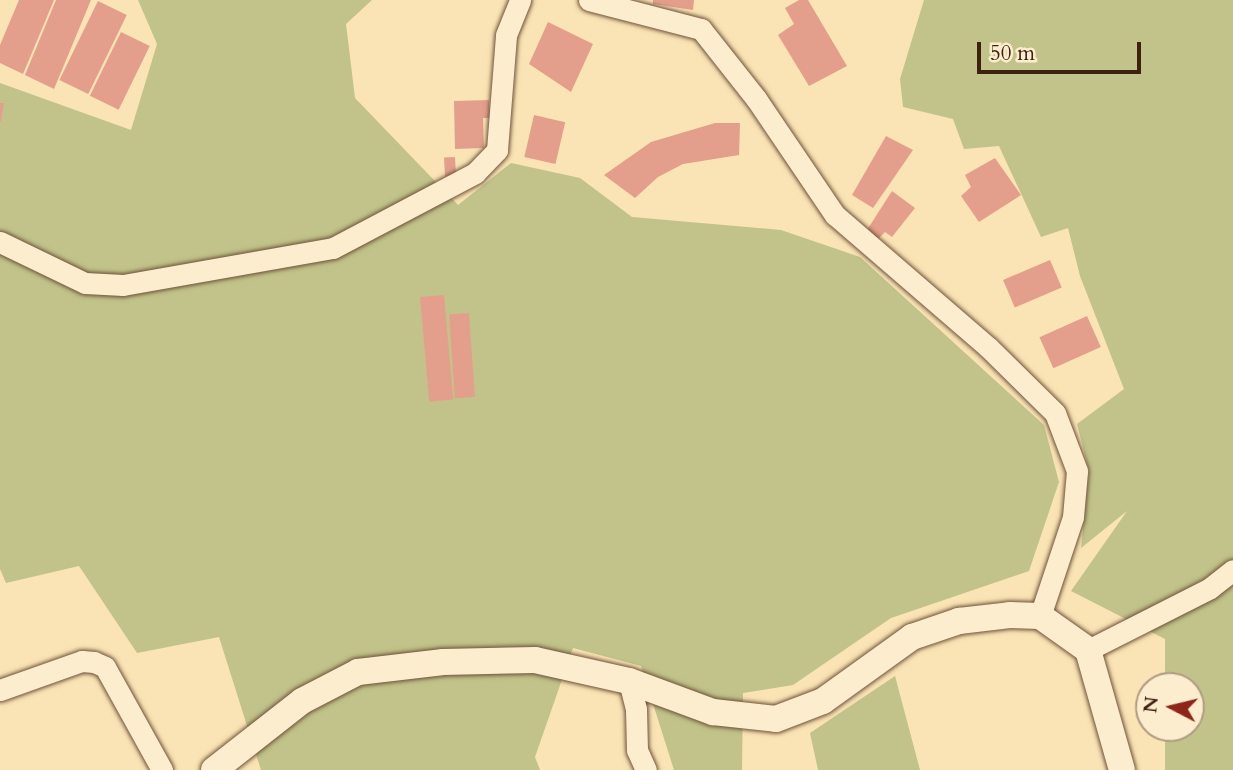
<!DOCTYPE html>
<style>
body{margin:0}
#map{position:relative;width:1233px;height:770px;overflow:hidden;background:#fae3b4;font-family:Cardo,serif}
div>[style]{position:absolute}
.green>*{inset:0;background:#c1c38a}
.building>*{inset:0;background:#e49f8c;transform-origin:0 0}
.roads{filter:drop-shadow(0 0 2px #6e523a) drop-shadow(0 0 2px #6e523a)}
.minor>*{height:21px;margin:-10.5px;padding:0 10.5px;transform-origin:10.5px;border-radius:10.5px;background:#fcedce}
.tertiary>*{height:26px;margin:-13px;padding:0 13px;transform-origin:13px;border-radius:13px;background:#fcedce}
span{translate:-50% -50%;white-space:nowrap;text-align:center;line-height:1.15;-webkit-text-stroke:7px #fcedce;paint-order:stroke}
.north{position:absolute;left:1135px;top:672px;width:70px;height:70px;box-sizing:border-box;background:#fcedce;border:2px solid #b09b83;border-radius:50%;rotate:277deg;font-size:19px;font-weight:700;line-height:28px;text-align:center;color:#3f2112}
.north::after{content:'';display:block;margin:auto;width:24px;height:32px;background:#8f2418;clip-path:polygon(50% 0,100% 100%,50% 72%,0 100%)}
.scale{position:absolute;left:977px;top:42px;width:164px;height:32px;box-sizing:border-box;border:4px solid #3f2112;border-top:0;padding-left:9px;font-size:21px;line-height:24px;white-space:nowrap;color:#3f2112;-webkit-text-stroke:5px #fcedce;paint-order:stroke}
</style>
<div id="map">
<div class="green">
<div style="clip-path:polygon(138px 0,372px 0,346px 24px,355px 98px,458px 205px,511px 163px,580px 178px,632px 217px,781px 230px,860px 257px,1044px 425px,1059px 482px,1029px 571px,891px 618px,793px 685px,743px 693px,742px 770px,674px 770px,641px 666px,573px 648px,535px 757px,540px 770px,261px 770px,219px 637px,137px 653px,79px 566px,6px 583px,0 569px,0 83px,131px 130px,157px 44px)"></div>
<div style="clip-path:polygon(924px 0,1233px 0,1233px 770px,1165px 770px,1165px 728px,1191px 728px,1191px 686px,1165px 686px,1165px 639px,1071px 591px,1127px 511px,1081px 548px,1089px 471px,1077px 424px,1124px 389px,1080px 276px,1068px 228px,1041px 237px,999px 146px,964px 149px,953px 119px,903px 107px,900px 79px)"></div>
<div style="clip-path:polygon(895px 676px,920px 770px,818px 770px,810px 733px)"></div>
</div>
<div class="building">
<div style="clip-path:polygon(19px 0,54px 0,23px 74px,0 63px,0 45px)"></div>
<div style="clip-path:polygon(56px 0,91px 0,54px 89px,25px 75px)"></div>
<div style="clip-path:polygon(653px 0,694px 0,693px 10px,653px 4px)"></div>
<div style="clip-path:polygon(799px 0,808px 0,847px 66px,809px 86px,778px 35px,794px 24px,785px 8px)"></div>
<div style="left:98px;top:1px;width:32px;height:88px;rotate:26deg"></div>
<div style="clip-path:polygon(548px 22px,593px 44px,571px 92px,529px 64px)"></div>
<div style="left:121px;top:32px;width:32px;height:71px;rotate:26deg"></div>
<div style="clip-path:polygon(489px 100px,490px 118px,483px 118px,484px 148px,455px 149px,454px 101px)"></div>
<div style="clip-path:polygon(0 103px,4px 103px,1px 121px,0 121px)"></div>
<div style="left:534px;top:115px;width:32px;height:43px;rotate:13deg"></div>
<div style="clip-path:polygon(715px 123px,740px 123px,739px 155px,683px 164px,658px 177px,635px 198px,604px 175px,651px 142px)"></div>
<div style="clip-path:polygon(886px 136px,913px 150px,873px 208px,852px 195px)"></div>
<div style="left:455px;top:157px;width:19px;height:11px;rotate:87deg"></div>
<div style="clip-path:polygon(995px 158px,1021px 195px,979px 222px,961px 196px,971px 187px,965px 175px)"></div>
<div style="clip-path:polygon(892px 191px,915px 208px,892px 237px,885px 232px,878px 239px,867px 230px)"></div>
<div style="left:1050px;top:260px;width:30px;height:51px;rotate:67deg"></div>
<div style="left:444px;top:295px;width:105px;height:24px;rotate:85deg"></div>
<div style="left:469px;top:313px;width:84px;height:20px;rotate:86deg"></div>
<div style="left:1087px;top:316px;width:34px;height:52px;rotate:66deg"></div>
</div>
<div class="roads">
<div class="minor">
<div style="left:589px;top:0;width:116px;rotate:14.5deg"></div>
<div style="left:701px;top:29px;width:90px;rotate:51.7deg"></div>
<div style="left:757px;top:100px;width:139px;rotate:55.9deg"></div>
<div style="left:835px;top:215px;width:202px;rotate:40.8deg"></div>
<div style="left:988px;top:347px;width:94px;rotate:44.6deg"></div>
<div style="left:1055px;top:413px;width:62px;rotate:69.2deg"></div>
<div style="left:1077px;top:471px;width:46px;rotate:95deg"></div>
<div style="left:1073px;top:517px;width:104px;rotate:108.4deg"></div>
<div style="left:0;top:242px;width:94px;rotate:25.8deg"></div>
<div style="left:85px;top:283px;width:38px;rotate:3deg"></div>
<div style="left:123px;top:285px;width:213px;rotate:-10deg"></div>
<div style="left:333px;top:248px;width:161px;rotate:-27.8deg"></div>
<div style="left:475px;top:173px;width:32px;rotate:-46deg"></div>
<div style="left:497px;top:150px;width:115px;rotate:-85.5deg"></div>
<div style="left:506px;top:35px;width:38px;rotate:-68deg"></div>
<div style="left:1088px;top:650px;width:137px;rotate:-26.9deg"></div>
<div style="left:1210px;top:588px;width:29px;rotate:-38deg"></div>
<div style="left:629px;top:681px;width:29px;rotate:76deg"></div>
<div style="left:636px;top:709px;width:41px;rotate:88.6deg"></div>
<div style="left:637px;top:750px;width:22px;rotate:66deg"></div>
<div style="left:0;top:690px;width:87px;rotate:-19.5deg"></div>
<div style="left:82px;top:661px;width:12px;rotate:5deg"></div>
<div style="left:94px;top:662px;width:12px;rotate:24deg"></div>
<div style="left:105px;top:667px;width:118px;rotate:61deg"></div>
</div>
<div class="tertiary">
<div style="left:214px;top:770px;width:112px;rotate:-38.1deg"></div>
<div style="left:302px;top:701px;width:63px;rotate:-27.4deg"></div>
<div style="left:358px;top:672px;width:86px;rotate:-6.7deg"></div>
<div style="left:443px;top:662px;width:92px;rotate:-1.2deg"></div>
<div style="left:535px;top:660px;width:96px;rotate:12.6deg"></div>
<div style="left:629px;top:681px;width:90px;rotate:20.3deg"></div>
<div style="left:713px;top:712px;width:63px;rotate:6.3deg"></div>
<div style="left:776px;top:719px;width:50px;rotate:-21deg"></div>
<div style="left:823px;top:701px;width:110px;rotate:-35.7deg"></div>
<div style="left:912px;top:637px;width:50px;rotate:-18.8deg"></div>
<div style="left:959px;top:621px;width:51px;rotate:-6.7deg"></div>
<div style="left:1010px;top:615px;width:30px;rotate:2deg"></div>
<div style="left:1040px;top:616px;width:59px;rotate:35.3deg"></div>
<div style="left:1088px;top:650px;width:125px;rotate:74.2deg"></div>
</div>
</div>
<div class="north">N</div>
<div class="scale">50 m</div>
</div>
